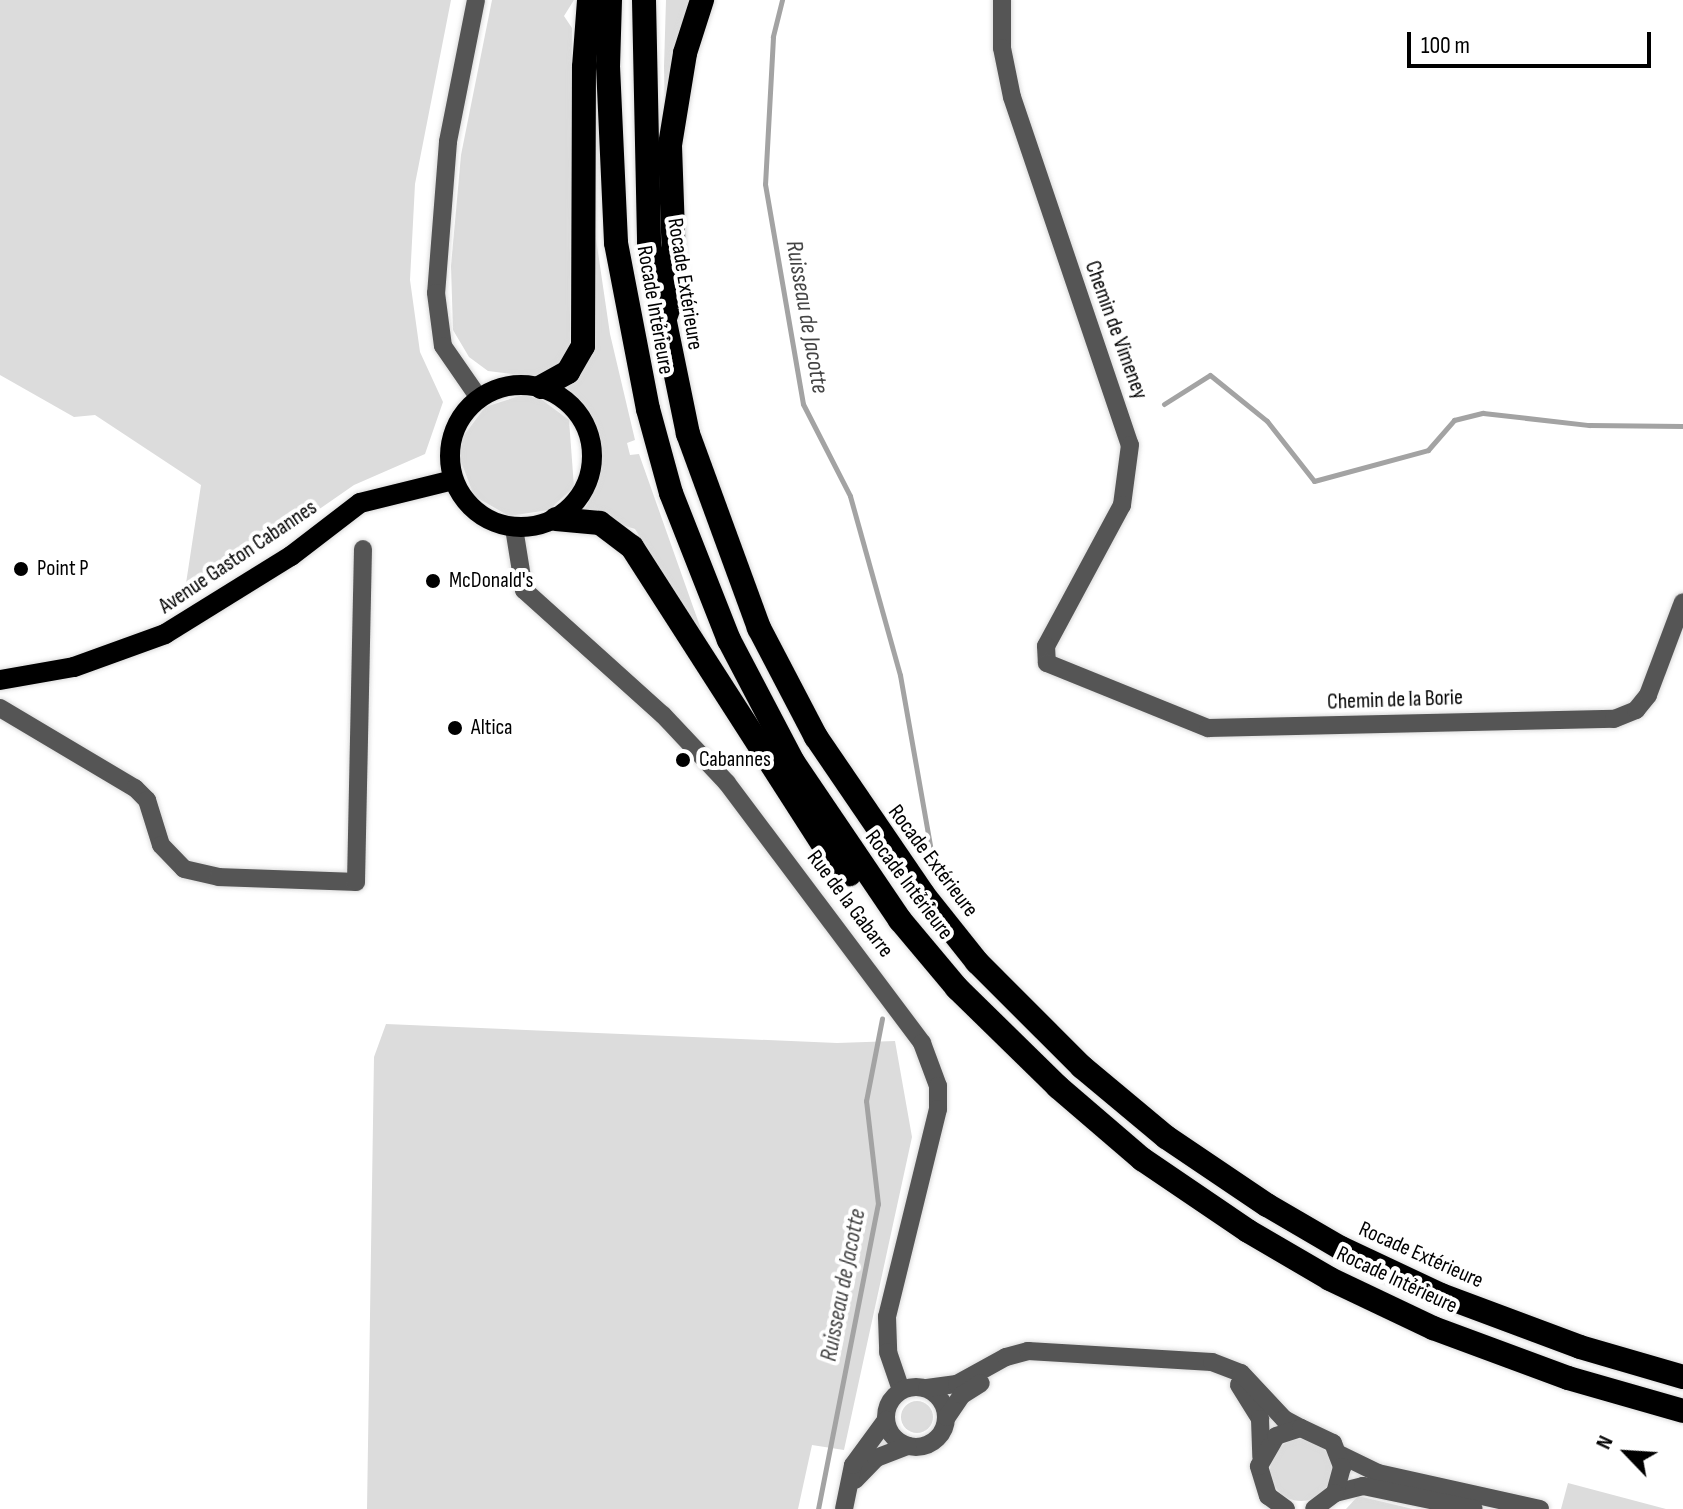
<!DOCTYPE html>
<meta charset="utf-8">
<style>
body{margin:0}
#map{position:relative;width:1683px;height:1509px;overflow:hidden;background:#fff;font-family:"Sofia Sans Condensed",sans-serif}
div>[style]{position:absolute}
.green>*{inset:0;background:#dcdcdc}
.round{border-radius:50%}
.stream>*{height:5px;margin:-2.5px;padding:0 2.5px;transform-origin:2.5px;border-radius:2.5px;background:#a3a3a3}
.roads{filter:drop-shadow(0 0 2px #dbdbdb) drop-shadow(0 0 2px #dbdbdb)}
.minor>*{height:18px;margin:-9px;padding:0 9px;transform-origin:9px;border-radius:9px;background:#555}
.minor>.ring{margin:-9px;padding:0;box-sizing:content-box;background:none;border:18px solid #555;border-radius:50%}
.major>*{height:20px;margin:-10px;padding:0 10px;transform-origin:10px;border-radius:10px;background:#000}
.major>.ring{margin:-10px;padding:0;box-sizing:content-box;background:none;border:20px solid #000;border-radius:50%}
.highway>*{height:24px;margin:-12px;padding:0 12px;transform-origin:12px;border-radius:12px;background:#000}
.dots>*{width:22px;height:22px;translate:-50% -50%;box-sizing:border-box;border:4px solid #fff;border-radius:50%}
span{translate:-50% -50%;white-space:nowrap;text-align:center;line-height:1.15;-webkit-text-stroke:8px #fff;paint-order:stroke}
.street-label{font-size:22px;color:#000}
.poi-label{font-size:22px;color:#000}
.left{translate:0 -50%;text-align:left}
.water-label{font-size:24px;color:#444;font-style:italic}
.north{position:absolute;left:1587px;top:1413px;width:80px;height:80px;-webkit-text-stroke:6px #fff;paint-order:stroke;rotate:295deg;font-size:22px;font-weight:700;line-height:32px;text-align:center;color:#000}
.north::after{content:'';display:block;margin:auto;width:28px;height:36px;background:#000;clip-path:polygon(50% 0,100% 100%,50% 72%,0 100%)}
.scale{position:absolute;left:1407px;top:32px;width:244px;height:36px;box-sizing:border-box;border:4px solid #000;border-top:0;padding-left:10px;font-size:24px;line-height:28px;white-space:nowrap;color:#000;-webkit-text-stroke:6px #fff;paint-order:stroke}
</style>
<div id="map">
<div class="green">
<div style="clip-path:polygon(0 0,451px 0,415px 184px,410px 280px,420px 352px,443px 402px,425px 454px,354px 485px,213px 583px,185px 590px,201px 485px,95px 415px,74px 417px,0 375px)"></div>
<div style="clip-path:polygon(492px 0,574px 0,564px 16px,572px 28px,570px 345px,563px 363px,544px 378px,488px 371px,469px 357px,453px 330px,451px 266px,461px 155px)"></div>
<div style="clip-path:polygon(666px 0,691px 0,665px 111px,664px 67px)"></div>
<div style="clip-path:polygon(595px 232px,610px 334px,635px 440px,627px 443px,630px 455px,639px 454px,708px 649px,635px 529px,583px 513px,599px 480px,599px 435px,581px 401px,566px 389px,577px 377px)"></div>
<div style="clip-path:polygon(522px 395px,541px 399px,569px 420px,574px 487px,549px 510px,509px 516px,474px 496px,460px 459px,462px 438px,485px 407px)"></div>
<div style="clip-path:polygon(386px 1024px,837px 1043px,895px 1041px,912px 1137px,844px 1450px,812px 1445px,798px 1509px,367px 1509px,374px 1057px)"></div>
<div class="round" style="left:901px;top:1401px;width:32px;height:32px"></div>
<div class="round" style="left:1270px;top:1439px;width:62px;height:62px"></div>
<div style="clip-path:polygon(1568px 1483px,1666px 1509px,1561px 1509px)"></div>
<div style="clip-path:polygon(1358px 1496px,1413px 1509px,1346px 1509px)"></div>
</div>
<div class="stream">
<div style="left:782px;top:0;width:38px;rotate:104deg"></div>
<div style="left:773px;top:37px;width:147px;rotate:93.1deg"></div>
<div style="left:765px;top:184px;width:223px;rotate:80.2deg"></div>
<div style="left:803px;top:404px;width:103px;rotate:62.9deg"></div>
<div style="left:850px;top:496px;width:186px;rotate:74.4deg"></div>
<div style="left:900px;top:675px;width:190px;rotate:80deg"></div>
<div style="left:1164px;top:404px;width:54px;rotate:-32.2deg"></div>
<div style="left:1210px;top:375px;width:73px;rotate:38.9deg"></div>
<div style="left:1267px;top:421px;width:76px;rotate:51.9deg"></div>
<div style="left:1314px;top:481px;width:118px;rotate:-15.2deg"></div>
<div style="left:1428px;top:450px;width:40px;rotate:-49deg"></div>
<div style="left:1454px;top:420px;width:30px;rotate:-14deg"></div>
<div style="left:1483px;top:413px;width:107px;rotate:6.5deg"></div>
<div style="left:1589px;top:425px;width:94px;rotate:0.6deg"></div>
<div style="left:818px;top:1509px;width:311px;rotate:-78.9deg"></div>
<div style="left:878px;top:1204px;width:104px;rotate:-96.6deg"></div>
<div style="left:866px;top:1101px;width:84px;rotate:-79deg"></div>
</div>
<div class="roads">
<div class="minor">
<div style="left:476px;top:0;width:145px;rotate:101.2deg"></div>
<div style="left:448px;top:142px;width:151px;rotate:94.5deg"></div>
<div style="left:436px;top:293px;width:53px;rotate:82.5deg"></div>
<div style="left:443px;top:346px;width:63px;rotate:55.3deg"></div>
<div style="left:1002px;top:0;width:48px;rotate:90deg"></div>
<div style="left:1002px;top:48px;width:50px;rotate:78.5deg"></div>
<div style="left:1012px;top:97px;width:367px;rotate:71.3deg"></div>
<div style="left:1130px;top:445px;width:61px;rotate:97.6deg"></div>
<div style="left:1122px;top:505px;width:160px;rotate:118.3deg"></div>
<div style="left:1046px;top:646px;width:17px;rotate:87deg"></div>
<div style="left:1047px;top:663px;width:174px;rotate:22deg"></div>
<div style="left:1208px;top:728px;width:406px;rotate:-1.3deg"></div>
<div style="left:1614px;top:719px;width:24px;rotate:-22deg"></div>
<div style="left:1636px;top:710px;width:19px;rotate:-51deg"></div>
<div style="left:1648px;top:695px;width:99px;rotate:-69.4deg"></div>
<div style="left:514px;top:528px;width:63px;rotate:80.8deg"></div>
<div style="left:524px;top:590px;width:187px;rotate:42deg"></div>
<div style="left:663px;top:715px;width:93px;rotate:46.7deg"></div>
<div style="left:727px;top:783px;width:325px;rotate:53.1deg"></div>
<div style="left:922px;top:1043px;width:46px;rotate:69.6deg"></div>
<div style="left:938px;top:1086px;width:23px;rotate:90deg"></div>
<div style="left:938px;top:1109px;width:214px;rotate:103.8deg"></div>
<div style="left:887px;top:1317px;width:35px;rotate:88deg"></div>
<div style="left:888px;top:1352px;width:40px;rotate:71.1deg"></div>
<div style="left:0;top:708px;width:157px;rotate:30.7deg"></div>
<div style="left:135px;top:788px;width:17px;rotate:45deg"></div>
<div style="left:147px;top:800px;width:47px;rotate:72.7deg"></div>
<div style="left:161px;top:845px;width:33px;rotate:46deg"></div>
<div style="left:184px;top:869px;width:36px;rotate:13deg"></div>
<div style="left:219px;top:877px;width:137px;rotate:2.1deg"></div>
<div style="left:356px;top:882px;width:333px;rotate:-88.8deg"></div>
<div style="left:1239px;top:1385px;width:40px;rotate:58deg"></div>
<div style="left:1260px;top:1419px;width:38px;rotate:88deg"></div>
<div class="ring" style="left:886px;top:1387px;width:42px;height:42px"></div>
<div style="left:927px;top:1388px;width:30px;rotate:-8deg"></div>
<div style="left:957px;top:1384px;width:56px;rotate:-28.9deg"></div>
<div style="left:1006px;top:1357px;width:23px;rotate:-15deg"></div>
<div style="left:1028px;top:1351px;width:184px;rotate:3.4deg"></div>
<div style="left:1212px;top:1362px;width:31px;rotate:21deg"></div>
<div style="left:1241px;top:1373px;width:63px;rotate:46.9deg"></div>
<div style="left:1284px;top:1419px;width:19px;rotate:28deg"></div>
<div style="left:947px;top:1417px;width:27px;rotate:-56deg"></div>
<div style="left:962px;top:1395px;width:22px;rotate:-32deg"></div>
<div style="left:1339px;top:1454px;width:43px;rotate:26deg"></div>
<div style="left:1378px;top:1473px;width:166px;rotate:12.5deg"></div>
<div style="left:855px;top:1480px;width:30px;rotate:-46deg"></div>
<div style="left:876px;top:1458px;width:34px;rotate:-21deg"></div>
<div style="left:1335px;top:1493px;width:29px;rotate:-14deg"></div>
<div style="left:1363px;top:1486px;width:113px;rotate:11.7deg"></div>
<div style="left:844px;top:1509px;width:45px;rotate:-78.4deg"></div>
<div style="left:853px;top:1465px;width:56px;rotate:-53.7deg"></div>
<div style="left:1286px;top:1509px;width:22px;rotate:-144deg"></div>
<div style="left:1268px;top:1496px;width:31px;rotate:-107deg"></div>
<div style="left:1259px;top:1466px;width:34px;rotate:-60deg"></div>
<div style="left:1276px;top:1436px;width:26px;rotate:-18deg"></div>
<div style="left:1301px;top:1428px;width:35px;rotate:25deg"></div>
<div style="left:1333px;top:1443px;width:26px;rotate:69deg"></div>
<div style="left:1342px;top:1467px;width:27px;rotate:105deg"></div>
<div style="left:1335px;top:1493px;width:26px;rotate:143deg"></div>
</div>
<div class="major">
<div class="ring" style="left:450px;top:385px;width:122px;height:122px"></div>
<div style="left:0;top:680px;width:75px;rotate:-10deg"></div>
<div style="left:74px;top:667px;width:97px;rotate:-19.9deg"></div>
<div style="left:165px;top:634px;width:148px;rotate:-31.8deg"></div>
<div style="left:291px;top:556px;width:87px;rotate:-37.5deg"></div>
<div style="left:360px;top:503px;width:96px;rotate:-13.9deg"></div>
</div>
<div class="highway">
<div style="left:610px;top:0;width:66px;rotate:91.7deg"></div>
<div style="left:608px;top:66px;width:177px;rotate:87.4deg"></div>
<div style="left:616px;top:243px;width:169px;rotate:79.1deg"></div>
<div style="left:648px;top:409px;width:87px;rotate:74.7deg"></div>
<div style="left:671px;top:493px;width:158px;rotate:68.5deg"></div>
<div style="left:729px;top:640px;width:138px;rotate:62.3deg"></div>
<div style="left:793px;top:762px;width:191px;rotate:55.9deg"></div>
<div style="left:900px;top:920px;width:89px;rotate:50deg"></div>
<div style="left:957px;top:988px;width:141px;rotate:44.4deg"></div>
<div style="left:1058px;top:1087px;width:111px;rotate:40.6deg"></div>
<div style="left:1142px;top:1159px;width:128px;rotate:34.2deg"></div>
<div style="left:1248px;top:1231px;width:95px;rotate:30.3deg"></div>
<div style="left:1330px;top:1279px;width:114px;rotate:25.4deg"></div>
<div style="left:1433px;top:1328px;width:144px;rotate:20.3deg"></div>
<div style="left:1568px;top:1378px;width:120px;rotate:16deg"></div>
<div style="left:644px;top:0;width:244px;rotate:88.8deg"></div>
<div style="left:649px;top:244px;width:194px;rotate:78.4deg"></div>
<div style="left:688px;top:434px;width:207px;rotate:69.9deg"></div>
<div style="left:759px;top:628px;width:123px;rotate:62.4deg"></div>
<div style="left:816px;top:737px;width:190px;rotate:55.7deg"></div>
<div style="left:923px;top:894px;width:87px;rotate:51.5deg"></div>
<div style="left:977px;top:962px;width:148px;rotate:45deg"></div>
<div style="left:1082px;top:1067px;width:109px;rotate:39.8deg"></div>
<div style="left:1166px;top:1137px;width:122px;rotate:34deg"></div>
<div style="left:1267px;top:1205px;width:86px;rotate:30.2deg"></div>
<div style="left:1341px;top:1248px;width:110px;rotate:25.2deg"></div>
<div style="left:1441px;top:1295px;width:148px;rotate:20.5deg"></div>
<div style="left:1580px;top:1347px;width:107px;rotate:16.2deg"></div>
<div style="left:664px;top:321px;width:34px;rotate:-71deg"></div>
<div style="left:675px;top:289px;width:144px;rotate:-92deg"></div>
<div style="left:670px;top:145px;width:93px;rotate:-80.7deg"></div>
<div style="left:685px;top:53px;width:56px;rotate:-72.2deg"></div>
<div style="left:541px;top:387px;width:31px;rotate:-29deg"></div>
<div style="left:568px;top:372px;width:30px;rotate:-60deg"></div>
<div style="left:583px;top:346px;width:279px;rotate:-89.8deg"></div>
<div style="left:584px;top:67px;width:67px;rotate:-85.7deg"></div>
<div style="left:556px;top:519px;width:44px;rotate:5.2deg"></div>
<div style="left:600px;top:523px;width:40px;rotate:37deg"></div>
<div style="left:632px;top:547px;width:355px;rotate:57.3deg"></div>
<div style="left:824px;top:846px;width:38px;rotate:48deg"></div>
</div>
</div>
<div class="dots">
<div style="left:21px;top:569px;background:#000"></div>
<div style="left:433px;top:581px;background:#000"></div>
<div style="left:455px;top:728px;background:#000"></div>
<div style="left:683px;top:760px;background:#000"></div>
</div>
<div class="street-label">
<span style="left:685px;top:284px;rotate:81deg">Rocade Extérieure</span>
<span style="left:655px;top:310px;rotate:80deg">Rocade Intérieure</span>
<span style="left:1116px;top:330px;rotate:70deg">Chemin de Vimeney</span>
<span style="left:238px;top:557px;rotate:-34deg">Avenue Gaston Cabannes</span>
<span style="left:1395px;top:700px;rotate:-2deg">Chemin de la Borie</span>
<span style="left:933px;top:861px;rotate:53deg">Rocade Extérieure</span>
<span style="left:909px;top:885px;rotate:53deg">Rocade Intérieure</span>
<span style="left:850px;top:904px;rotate:53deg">Rue de la Gabarre</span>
<span style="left:1421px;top:1255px;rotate:24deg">Rocade Extérieure</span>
<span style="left:1397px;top:1280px;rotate:25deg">Rocade Intérieure</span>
</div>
<div class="poi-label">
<span class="left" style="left:37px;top:569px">Point P</span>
<span class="left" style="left:449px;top:581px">McDonald's</span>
<span class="left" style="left:471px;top:728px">Altica</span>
<span class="left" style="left:699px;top:760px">Cabannes</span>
</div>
<div class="water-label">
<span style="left:807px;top:317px;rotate:80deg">Ruisseau de Jacotte</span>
<span style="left:843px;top:1285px;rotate:-79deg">Ruisseau de Jacotte</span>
</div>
<div class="north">N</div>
<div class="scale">100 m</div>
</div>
